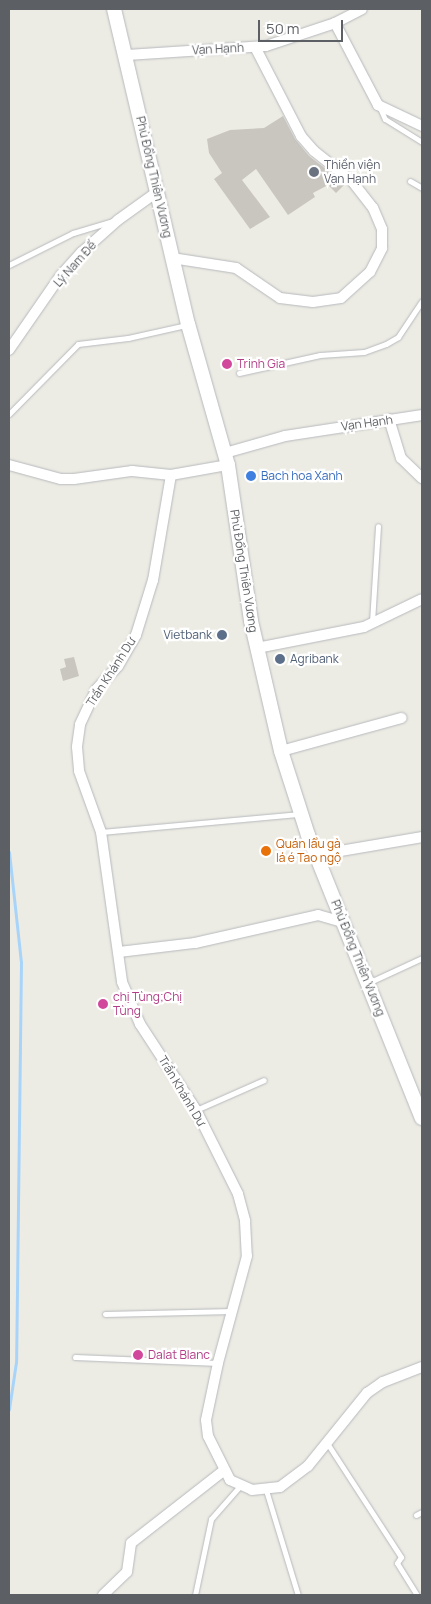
<!DOCTYPE html>
<meta charset="utf-8">
<style>
body{margin:0}
#map{position:relative;width:431px;height:1604px;overflow:hidden;background:#edece4;font-family:Manrope,sans-serif}
div>[style]{position:absolute}
.stream>*{height:3px;margin:-1.5px;padding:0 1.5px;transform-origin:1.5px;border-radius:1.5px;background:#a9d4f9}
.building>*{inset:0;background:#c9c6c0}
.roads{filter:drop-shadow(0 0 1px #b6b9bd) drop-shadow(0 0 1px #b6b9bd)}
.lane>*{height:5px;margin:-2.5px;padding:0 2.5px;transform-origin:2.5px;border-radius:2.5px;background:#fff}
.street>*{height:10px;margin:-5px;padding:0 5px;transform-origin:5px;border-radius:5px;background:#fff}
.secondary>*{height:14px;margin:-7px;padding:0 7px;transform-origin:7px;border-radius:7px;background:#fff}
.dots>*{width:14px;height:14px;translate:-50% -50%;box-sizing:border-box;border:2px solid #fff;border-radius:50%}
span{translate:-50% -50%;white-space:nowrap;text-align:center;line-height:1.15;-webkit-text-stroke:4.5px #fff;paint-order:stroke}
.street-label{font-size:12px;color:#5c5f63}
.worship-label{font-size:12px;color:#5b616d}
.left{translate:0 -50%;text-align:left}
.hotel-label{font-size:12px;color:#b23c85}
.shop-label{font-size:12px;color:#366cbe}
.service-label{font-size:12px;color:#4e5e75}
.right{translate:-100% -50%;text-align:right}
.food-label{font-size:12px;color:#c56008}
.frame{position:absolute;inset:0;border:10px solid #5c5f63;pointer-events:none}
.scale{position:absolute;left:258px;top:20px;width:85px;height:22px;box-sizing:border-box;border:2px solid #5c5f63;border-top:0;padding-left:6px;font-size:15px;line-height:18px;white-space:nowrap;color:#5c5f63;-webkit-text-stroke:4px #fff;paint-order:stroke}
</style>
<div id="map">
<div class="stream">
<div style="left:9px;top:852px;width:111px;rotate:83.8deg"></div>
<div style="left:21px;top:962px;width:400px;rotate:90.7deg"></div>
<div style="left:16px;top:1362px;width:48px;rotate:98.5deg"></div>
</div>
<div class="building">
<div style="clip-path:polygon(283px 116px,295px 139px,309px 156px,345px 184px,336px 193px,328px 185px,313px 193px,315px 197px,288px 215px,256px 169px,242px 180px,270px 217px,250px 229px,214px 179px,222px 173px,209px 153px,207px 139px,230px 130px,264px 128px)"></div>
<div style="clip-path:polygon(74px 657px,79px 676px,63px 681px,60px 669px,66px 667px,64px 659px)"></div>
</div>
<div class="roads">
<div class="lane">
<div style="left:380px;top:108px;width:12px;rotate:66deg"></div>
<div style="left:385px;top:119px;width:44px;rotate:31.9deg"></div>
<div style="left:410px;top:181px;width:14px;rotate:30deg"></div>
<div style="left:9px;top:265px;width:72px;rotate:-26.6deg"></div>
<div style="left:73px;top:233px;width:42px;rotate:-16.7deg"></div>
<div style="left:239px;top:373px;width:83px;rotate:-12.5deg"></div>
<div style="left:320px;top:355px;width:44px;rotate:-3.9deg"></div>
<div style="left:364px;top:352px;width:23px;rotate:-20deg"></div>
<div style="left:386px;top:344px;width:14px;rotate:-30deg"></div>
<div style="left:398px;top:337px;width:43px;rotate:-56.3deg"></div>
<div style="left:9px;top:414px;width:98px;rotate:-45.4deg"></div>
<div style="left:78px;top:344px;width:50px;rotate:-6.8deg"></div>
<div style="left:128px;top:338px;width:59px;rotate:-12.6deg"></div>
<div style="left:372px;top:622px;width:96px;rotate:-86.4deg"></div>
<div style="left:101px;top:832px;width:200px;rotate:-5.2deg"></div>
<div style="left:368px;top:983px;width:60px;rotate:-24.8deg"></div>
<div style="left:196px;top:1110px;width:74px;rotate:-23.8deg"></div>
<div style="left:105px;top:1314px;width:127px;rotate:-1.4deg"></div>
<div style="left:75px;top:1357px;width:143px;rotate:2.4deg"></div>
<div style="left:327px;top:1443px;width:136px;rotate:57deg"></div>
<div style="left:401px;top:1557px;width:7px;rotate:124deg"></div>
<div style="left:397px;top:1563px;width:38px;rotate:58deg"></div>
<div style="left:266px;top:1490px;width:110px;rotate:73.1deg"></div>
<div style="left:416px;top:1515px;width:7px;rotate:-27deg"></div>
<div style="left:195px;top:1595px;width:78px;rotate:-78.1deg"></div>
<div style="left:211px;top:1519px;width:44px;rotate:-48.7deg"></div>
</div>
<div class="street">
<div style="left:335px;top:23px;width:93px;rotate:62.3deg"></div>
<div style="left:378px;top:105px;width:49px;rotate:25.5deg"></div>
<div style="left:127px;top:55px;width:139px;rotate:-3.7deg"></div>
<div style="left:266px;top:46px;width:73px;rotate:-18.4deg"></div>
<div style="left:335px;top:23px;width:30px;rotate:-27deg"></div>
<div style="left:172px;top:258px;width:65px;rotate:8.9deg"></div>
<div style="left:236px;top:268px;width:53px;rotate:34.3deg"></div>
<div style="left:280px;top:298px;width:33px;rotate:7deg"></div>
<div style="left:313px;top:302px;width:28px;rotate:-8deg"></div>
<div style="left:341px;top:298px;width:39px;rotate:-42deg"></div>
<div style="left:370px;top:272px;width:27px;rotate:-63deg"></div>
<div style="left:382px;top:248px;width:19px;rotate:-90deg"></div>
<div style="left:382px;top:229px;width:23px;rotate:-113deg"></div>
<div style="left:373px;top:208px;width:33px;rotate:-128deg"></div>
<div style="left:353px;top:182px;width:50px;rotate:-141.5deg"></div>
<div style="left:314px;top:151px;width:20px;rotate:-131deg"></div>
<div style="left:301px;top:136px;width:100px;rotate:-117.3deg"></div>
<div style="left:9px;top:350px;width:91px;rotate:-55.3deg"></div>
<div style="left:61px;top:275px;width:31px;rotate:-48deg"></div>
<div style="left:82px;top:252px;width:48px;rotate:-41.6deg"></div>
<div style="left:118px;top:220px;width:48px;rotate:-35.7deg"></div>
<div style="left:389px;top:419px;width:41px;rotate:72.9deg"></div>
<div style="left:401px;top:458px;width:29px;rotate:44deg"></div>
<div style="left:225px;top:453px;width:62px;rotate:-15.8deg"></div>
<div style="left:285px;top:436px;width:139px;rotate:-8.7deg"></div>
<div style="left:9px;top:465px;width:54px;rotate:15.1deg"></div>
<div style="left:61px;top:479px;width:13px"></div>
<div style="left:74px;top:479px;width:59px;rotate:-7.9deg"></div>
<div style="left:132px;top:471px;width:39px;rotate:6deg"></div>
<div style="left:171px;top:475px;width:58px;rotate:-10deg"></div>
<div style="left:171px;top:475px;width:107px;rotate:99.7deg"></div>
<div style="left:153px;top:580px;width:58px;rotate:107.2deg"></div>
<div style="left:136px;top:635px;width:36px;rotate:120deg"></div>
<div style="left:118px;top:666px;width:33px;rotate:133deg"></div>
<div style="left:96px;top:690px;width:38px;rotate:115deg"></div>
<div style="left:80px;top:725px;width:22px;rotate:98deg"></div>
<div style="left:77px;top:747px;width:24px;rotate:85deg"></div>
<div style="left:79px;top:771px;width:65px;rotate:70.2deg"></div>
<div style="left:101px;top:832px;width:151px;rotate:82deg"></div>
<div style="left:122px;top:982px;width:46px;rotate:66.8deg"></div>
<div style="left:140px;top:1024px;width:103px;rotate:56.9deg"></div>
<div style="left:196px;top:1110px;width:94px;rotate:63.4deg"></div>
<div style="left:238px;top:1194px;width:28px;rotate:75deg"></div>
<div style="left:245px;top:1221px;width:35px;rotate:87deg"></div>
<div style="left:247px;top:1256px;width:111px;rotate:105.2deg"></div>
<div style="left:218px;top:1363px;width:58px;rotate:101.9deg"></div>
<div style="left:206px;top:1420px;width:16px;rotate:83deg"></div>
<div style="left:208px;top:1436px;width:49px;rotate:63.4deg"></div>
<div style="left:230px;top:1480px;width:24px;rotate:24deg"></div>
<div style="left:252px;top:1490px;width:28px;rotate:-6deg"></div>
<div style="left:280px;top:1487px;width:35px;rotate:-37deg"></div>
<div style="left:308px;top:1466px;width:94px;rotate:-51.1deg"></div>
<div style="left:367px;top:1393px;width:19px;rotate:-35deg"></div>
<div style="left:383px;top:1382px;width:42px;rotate:-21deg"></div>
<div style="left:257px;top:648px;width:109px;rotate:-11.1deg"></div>
<div style="left:364px;top:627px;width:64px;rotate:-25.8deg"></div>
<div style="left:281px;top:751px;width:125px;rotate:-15.3deg"></div>
<div style="left:317px;top:855px;width:107px;rotate:-9.7deg"></div>
<div style="left:119px;top:952px;width:77px;rotate:-6.8deg"></div>
<div style="left:195px;top:943px;width:126px;rotate:-12.8deg"></div>
<div style="left:318px;top:915px;width:26px;rotate:16deg"></div>
<div style="left:103px;top:1595px;width:33px;rotate:-44deg"></div>
<div style="left:127px;top:1572px;width:29px;rotate:-82deg"></div>
<div style="left:131px;top:1543px;width:117px;rotate:-38deg"></div>
</div>
<div class="secondary">
<div style="left:114px;top:9px;width:324px;rotate:76.8deg"></div>
<div style="left:188px;top:324px;width:147px;rotate:74.2deg"></div>
<div style="left:228px;top:465px;width:158px;rotate:81.6deg"></div>
<div style="left:251px;top:621px;width:133px;rotate:77deg"></div>
<div style="left:281px;top:751px;width:88px;rotate:72.2deg"></div>
<div style="left:308px;top:835px;width:305px;rotate:68.1deg"></div>
</div>
</div>
<div class="dots">
<div style="left:314px;top:172px;background:#6b7280"></div>
<div style="left:227px;top:364px;background:#d1479c"></div>
<div style="left:251px;top:476px;background:#3f7fe0"></div>
<div style="left:222px;top:635px;background:#5c6f8a"></div>
<div style="left:280px;top:659px;background:#5c6f8a"></div>
<div style="left:266px;top:851px;background:#e8710a"></div>
<div style="left:103px;top:1004px;background:#d1479c"></div>
<div style="left:138px;top:1355px;background:#d1479c"></div>
</div>
<div class="street-label">
<span style="left:218px;top:49px;rotate:-3deg">Vạn Hạnh</span>
<span style="left:154px;top:177px;rotate:77deg">Phù Đổng Thiên Vương</span>
<span style="left:75px;top:264px;rotate:-48deg">Lý Nam Đế</span>
<span style="left:367px;top:423px;rotate:-8deg">Vạn Hạnh</span>
<span style="left:244px;top:571px;rotate:81deg">Phù Đổng Thiên Vương</span>
<span style="left:111px;top:672px;rotate:-57deg">Trần Khánh Dư</span>
<span style="left:358px;top:958px;rotate:68deg">Phù Đổng Thiên Vương</span>
<span style="left:182px;top:1091px;rotate:59deg">Trần Khánh Dư</span>
</div>
<div class="worship-label">
<span class="left" style="left:324px;top:172px">Thiền viện<br>Vạn Hạnh</span>
</div>
<div class="hotel-label">
<span class="left" style="left:237px;top:364px">Trinh Gia</span>
<span class="left" style="left:113px;top:1004px">chị Tùng;Chị<br>Tùng</span>
<span class="left" style="left:148px;top:1355px">Dalat Blanc</span>
</div>
<div class="shop-label">
<span class="left" style="left:261px;top:476px">Bach hoa Xanh</span>
</div>
<div class="service-label">
<span class="right" style="left:212px;top:635px">Vietbank</span>
<span class="left" style="left:290px;top:659px">Agribank</span>
</div>
<div class="food-label">
<span class="left" style="left:276px;top:851px">Quán lẩu gà<br>lá é Tao ngộ</span>
</div>
<div class="frame"></div>
<div class="scale">50 m</div>
</div>
